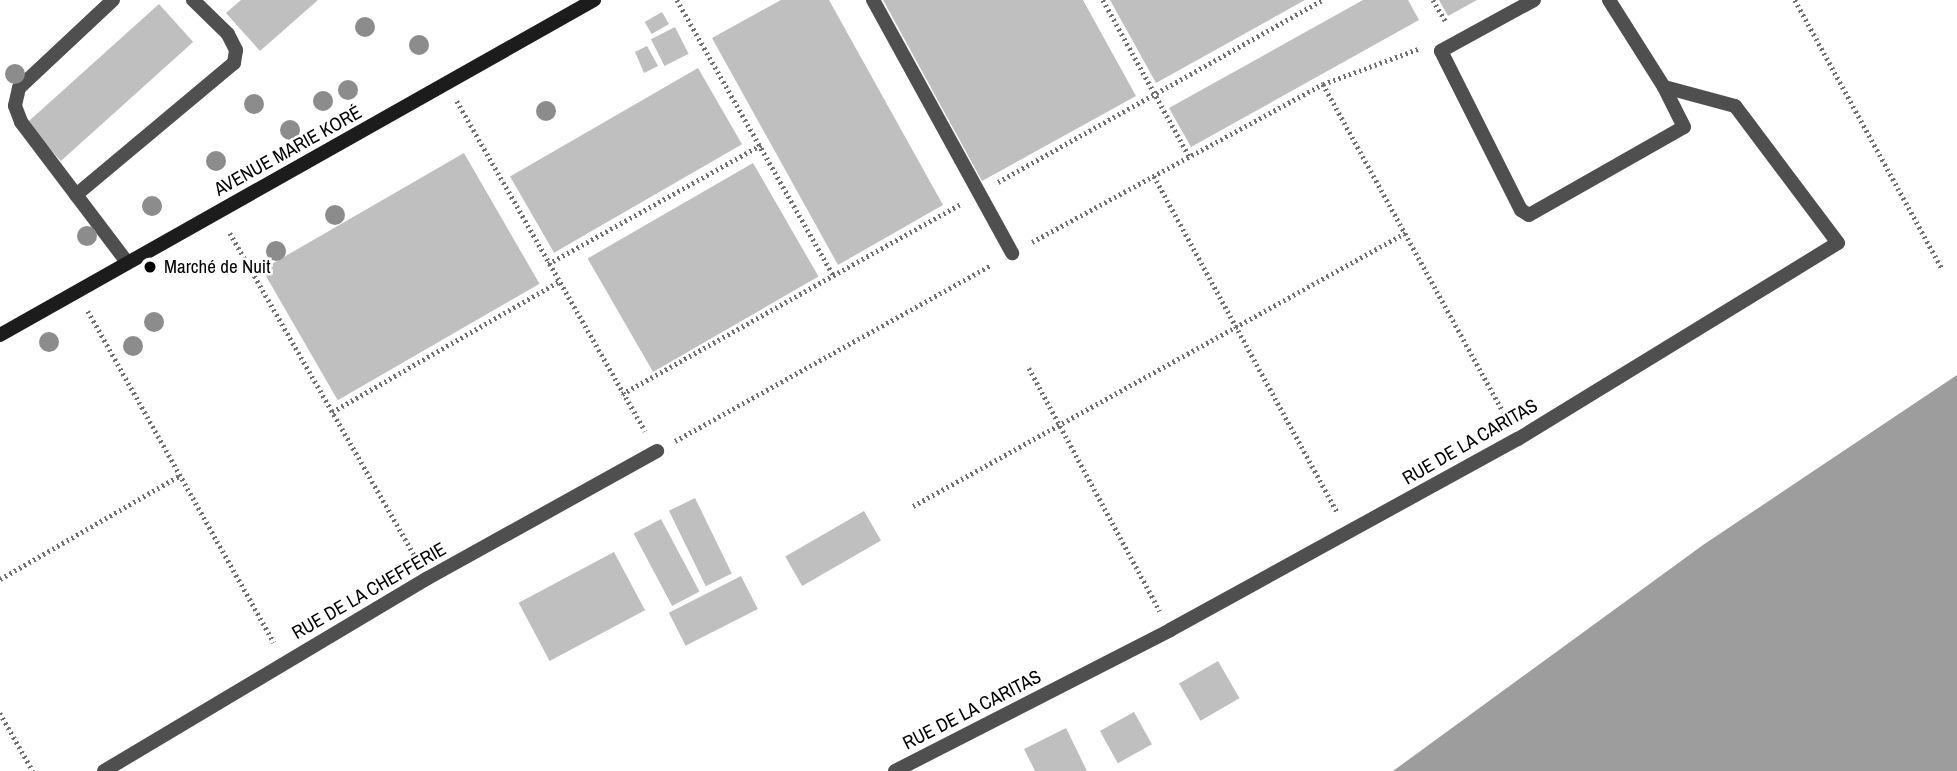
<!DOCTYPE html>
<meta charset="utf-8">
<style>
body{margin:0}
#map{position:relative;width:1957px;height:771px;overflow:hidden;background:#fff;font-family:"Archivo Narrow",sans-serif}
div>[style]{position:absolute}
.water>*{inset:0;background:#9d9d9d}
.building>*{inset:0;background:#bfbfbf;transform-origin:0 0}
.path>*{height:4.5px;margin-top:-2.25px;transform-origin:0;background:repeating-linear-gradient(90deg,#717171 0 2px,transparent 0 5.5px)}
.service>*{height:14px;margin:-7px;padding:0 7px;transform-origin:7px;border-radius:7px;background:#4f4f4f}
.minor>*{height:14px;margin:-7px;padding:0 7px;transform-origin:7px;border-radius:7px;background:#4f4f4f}
.secondary>*{height:14px;margin:-7px;padding:0 7px;transform-origin:7px;border-radius:7px;background:#1c1c1c}
.trees>*{width:20px;height:20px;margin:-10px;border-radius:50%;background:#8c8c8c}
.dots>*{width:19px;height:19px;translate:-50% -50%;box-sizing:border-box;border:4px solid #fff;border-radius:50%}
span{translate:-50% -50%;white-space:nowrap;text-align:center;line-height:1.15;-webkit-text-stroke:5px #fff;paint-order:stroke}
.street-label{font-size:19px;color:#000}
.poi-label{font-size:19px;color:#000}
.left{translate:0 -50%;text-align:left}
</style>
<div id="map">
<div class="water">
<div style="clip-path:polygon(1957px 375px,1957px 771px,1393px 771px,1703px 545px)"></div>
</div>
<div class="building">
<div style="clip-path:polygon(241px 0,318px 0,260px 51px,226px 13px)"></div>
<div style="clip-path:polygon(781px 0,829px 0,943px 205px,838px 265px,712px 38px)"></div>
<div style="clip-path:polygon(883px 0,1083px 0,1136px 96px,982px 181px)"></div>
<div style="clip-path:polygon(1110px 0,1305px 0,1156px 83px)"></div>
<div style="clip-path:polygon(1363px 0,1408px 0,1419px 20px,1191px 147px,1169px 108px)"></div>
<div style="clip-path:polygon(1439px 0,1477px 0,1448px 16px)"></div>
<div style="left:159px;top:4px;width:51px;height:178px;rotate:48deg"></div>
<div style="left:662px;top:12px;width:14px;height:20px;rotate:60deg"></div>
<div style="left:675px;top:27px;width:30px;height:27px;rotate:63deg"></div>
<div style="clip-path:polygon(647px 46px,658px 66px,644px 73px,635px 52px)"></div>
<div style="left:698px;top:68px;width:88px;height:217px;rotate:60deg"></div>
<div style="left:464px;top:153px;width:151px;height:233px;rotate:60deg"></div>
<div style="left:753px;top:163px;width:131px;height:191px;rotate:60deg"></div>
<div style="left:695px;top:498px;width:84px;height:29px;rotate:64deg"></div>
<div style="left:864px;top:511px;width:34px;height:91px;rotate:60deg"></div>
<div style="left:661px;top:519px;width:82px;height:31px;rotate:62deg"></div>
<div style="left:614px;top:552px;width:66px;height:108px;rotate:62deg"></div>
<div style="left:741px;top:576px;width:37px;height:81px;rotate:63deg"></div>
<div style="left:1218px;top:661px;width:43px;height:45px;rotate:60deg"></div>
<div style="left:1134px;top:712px;width:37px;height:39px;rotate:61deg"></div>
<div style="clip-path:polygon(1066px 728px,1087px 771px,1035px 771px,1024px 749px)"></div>
</div>
<div class="path">
<div style="left:677px;top:0;width:316px;rotate:60.4deg"></div>
<div style="left:1103px;top:0;width:178px;rotate:61.1deg"></div>
<div style="left:1433px;top:0;width:26px;rotate:59deg"></div>
<div style="left:1795px;top:0;width:307px;rotate:61.3deg"></div>
<div style="left:1323px;top:84px;width:384px;rotate:61.2deg"></div>
<div style="left:457px;top:101px;width:380px;rotate:60.3deg"></div>
<div style="left:1154px;top:176px;width:384px;rotate:61.4deg"></div>
<div style="left:998px;top:182px;width:372px;rotate:-29.3deg"></div>
<div style="left:230px;top:233px;width:376px;rotate:60.2deg"></div>
<div style="left:1032px;top:242px;width:331px;rotate:-28.5deg"></div>
<div style="left:1323px;top:84px;width:101px;rotate:-20.2deg"></div>
<div style="left:548px;top:264px;width:244px;rotate:-29.2deg"></div>
<div style="left:88px;top:311px;width:380px;rotate:60.7deg"></div>
<div style="left:1029px;top:368px;width:276px;rotate:61.7deg"></div>
<div style="left:622px;top:394px;width:388px;rotate:-29.3deg"></div>
<div style="left:332px;top:412px;width:261px;rotate:-29.9deg"></div>
<div style="left:675px;top:441px;width:362px;rotate:-29.1deg"></div>
<div style="left:913px;top:506px;width:563px;rotate:-29.02deg"></div>
<div style="left:0;top:579px;width:207px;rotate:-29.9deg"></div>
<div style="left:0;top:713px;width:67px;rotate:60.4deg"></div>
</div>
<div class="service">
<div style="left:113px;top:0;width:129px;rotate:136.9deg"></div>
<div style="left:19px;top:88px;width:18px;rotate:103deg"></div>
<div style="left:15px;top:106px;width:17px;rotate:69deg"></div>
<div style="left:21px;top:122px;width:176px;rotate:52.9deg"></div>
<div style="left:76px;top:195px;width:206px;rotate:-39.9deg"></div>
<div style="left:234px;top:63px;width:13px;rotate:-81deg"></div>
<div style="left:236px;top:50px;width:18px;rotate:-117deg"></div>
<div style="left:228px;top:34px;width:49px;rotate:-135.8deg"></div>
</div>
<div class="minor">
<div style="left:873px;top:0;width:289px;rotate:61.2deg"></div>
<div style="left:1534px;top:0;width:106px;rotate:151.3deg"></div>
<div style="left:1441px;top:51px;width:178px;rotate:63.3deg"></div>
<div style="left:1521px;top:210px;width:9px;rotate:32deg"></div>
<div style="left:1529px;top:215px;width:178px;rotate:-29.6deg"></div>
<div style="left:1684px;top:127px;width:45px;rotate:-116.6deg"></div>
<div style="left:1664px;top:87px;width:103px;rotate:-122.3deg"></div>
<div style="left:104px;top:771px;width:377px;rotate:-30.8deg"></div>
<div style="left:428px;top:578px;width:262px;rotate:-29deg"></div>
<div style="left:895px;top:771px;width:309px;rotate:-27.1deg"></div>
<div style="left:1170px;top:630px;width:397px;rotate:-28.8deg"></div>
<div style="left:1518px;top:439px;width:375px;rotate:-31.5deg"></div>
<div style="left:1838px;top:243px;width:171px;rotate:-126.9deg"></div>
<div style="left:1735px;top:106px;width:73px;rotate:-165deg"></div>
</div>
<div class="secondary">
<div style="left:0;top:335px;width:682px;rotate:-29.42deg"></div>
</div>
<div class="trees">
<div style="left:365px;top:27px"></div>
<div style="left:419px;top:45px"></div>
<div style="left:15px;top:74px"></div>
<div style="left:348px;top:90px"></div>
<div style="left:323px;top:101px"></div>
<div style="left:254px;top:104px"></div>
<div style="left:546px;top:111px"></div>
<div style="left:290px;top:130px"></div>
<div style="left:216px;top:161px"></div>
<div style="left:152px;top:206px"></div>
<div style="left:335px;top:215px"></div>
<div style="left:87px;top:236px"></div>
<div style="left:276px;top:251px"></div>
<div style="left:154px;top:322px"></div>
<div style="left:49px;top:342px"></div>
<div style="left:133px;top:346px"></div>
</div>
<div class="dots">
<div style="left:150px;top:267px;background:#000"></div>
</div>
<div class="street-label">
<span style="left:288px;top:151px;rotate:-29deg">AVENUE MARIE KORÉ</span>
<span style="left:1470px;top:442px;rotate:-30deg">RUE DE LA CARITAS</span>
<span style="left:369px;top:591px;rotate:-30deg">RUE DE LA CHEFFERIE</span>
<span style="left:972px;top:710px;rotate:-27deg">RUE DE LA CARITAS</span>
</div>
<div class="poi-label">
<span class="left" style="left:164px;top:267px">Marché de Nuit</span>
</div>
</div>
